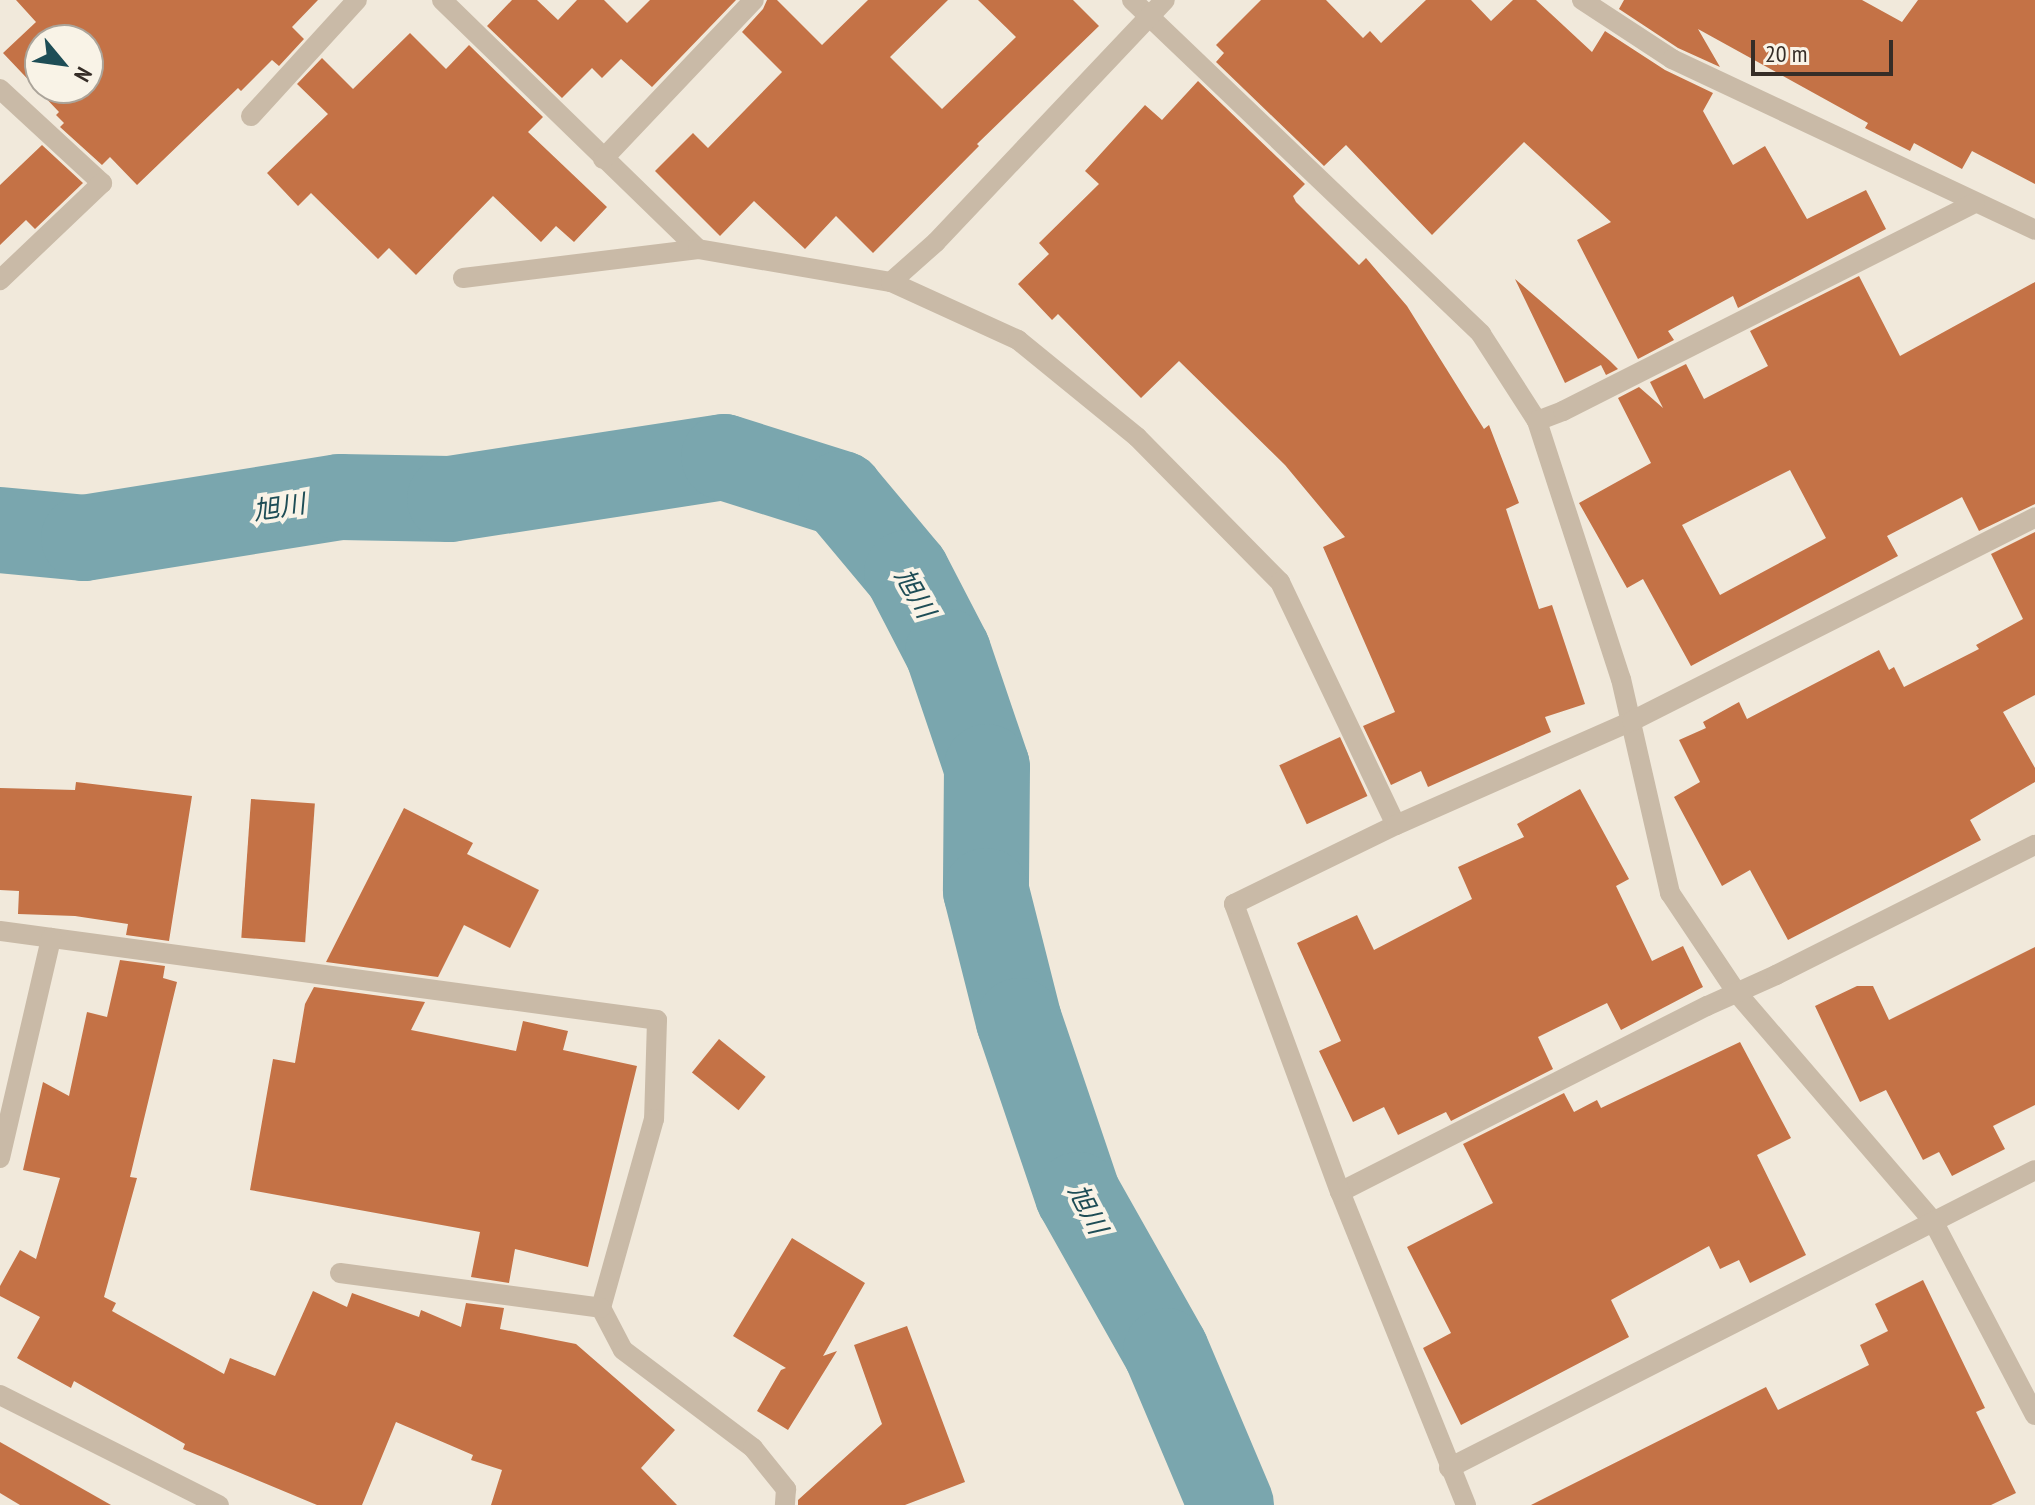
<!DOCTYPE html>
<meta charset="utf-8">
<style>
body{margin:0}
#map{position:relative;width:2035px;height:1505px;overflow:hidden;background:#f1e9db;font-family:"PT Sans Narrow","Noto Sans JP",sans-serif}
div>[style]{position:absolute}
.river>*{height:86px;margin:-43px;padding:0 43px;transform-origin:43px;border-radius:43px;background:#7aa6ae}
.building>*{inset:0;background:#c47246;transform-origin:0 0}
.minor>*{height:20px;margin:-10px;padding:0 10px;transform-origin:10px;border-radius:10px;background:#c9baa7}
span{translate:-50% -50%;white-space:nowrap;text-align:center;line-height:1.15;-webkit-text-stroke:8px #f9f3e7;paint-order:stroke}
.water-label{font-size:26px;color:#1e4d56;font-style:italic}
.north{position:absolute;left:24px;top:24px;width:80px;height:80px;box-sizing:border-box;background:#f9f3e7;border:2px solid #aba49a;border-radius:50%;rotate:119deg;font-size:22px;font-weight:700;line-height:32px;text-align:center;color:#362d27}
.north::after{content:'';display:block;margin:auto;width:28px;height:36px;background:#1e4d56;clip-path:polygon(50% 0,100% 100%,50% 72%,0 100%)}
.scale{position:absolute;left:1751px;top:40px;width:142px;height:36px;box-sizing:border-box;border:4px solid #362d27;border-top:0;padding-left:10px;font-size:24px;line-height:28px;white-space:nowrap;color:#362d27;-webkit-text-stroke:6px #f9f3e7;paint-order:stroke}
</style>
<div id="map">
<div class="river">
<div style="left:0;top:530px;width:84px;rotate:5.4deg"></div>
<div style="left:84px;top:538px;width:259px;rotate:-9.1deg"></div>
<div style="left:340px;top:497px;width:110px;rotate:1deg"></div>
<div style="left:450px;top:499px;width:277px;rotate:-8.7deg"></div>
<div style="left:724px;top:457px;width:123px;rotate:17.5deg"></div>
<div style="left:841px;top:494px;width:103px;rotate:50.1deg"></div>
<div style="left:907px;top:573px;width:89px;rotate:62.6deg"></div>
<div style="left:948px;top:652px;width:121px;rotate:71.3deg"></div>
<div style="left:987px;top:767px;width:124px;rotate:90.5deg"></div>
<div style="left:986px;top:891px;width:134px;rotate:75.8deg"></div>
<div style="left:1019px;top:1021px;width:184px;rotate:71.3deg"></div>
<div style="left:1078px;top:1195px;width:179px;rotate:60.6deg"></div>
<div style="left:1166px;top:1351px;width:167px;rotate:67.1deg"></div>
</div>
<div class="building">
<div style="clip-path:polygon(evenodd,16px 0,318px 0,292px 27px,304px 39px,279px 66px,272px 60px,241px 91px,238px 88px,137px 185px,110px 157px,102px 165px,60px 127px,64px 123px,56px 115px,59px 112px,3px 53px,36px 22px,16px 0,40px 40px,88px 40px,88px 88px,40px 88px,40px 40px)"></div>
<div style="clip-path:polygon(512px 0,537px 0,558px 20px,577px 0,604px 0,627px 23px,650px 0,736px 0,652px 87px,621px 59px,602px 78px,592px 68px,562px 98px,487px 26px)"></div>
<div style="clip-path:polygon(767px 0,777px 0,822px 45px,868px 0,948px 0,890px 57px,942px 109px,1016px 37px,978px 0,1073px 0,1099px 26px,977px 144px,979px 146px,873px 253px,836px 216px,805px 249px,754px 201px,720px 236px,655px 171px,693px 133px,708px 148px,782px 72px,742px 32px,763px 9px)"></div>
<div style="clip-path:polygon(1261px 0,1326px 0,1363px 38px,1370px 31px,1381px 43px,1426px 0,1471px 0,1491px 21px,1513px 0,1536px 0,1592px 52px,1605px 31px,1665px 70px,1713px 93px,1703px 111px,1733px 165px,1765px 146px,1807px 219px,1866px 190px,1886px 229px,1738px 308px,1733px 296px,1668px 331px,1674px 340px,1638px 359px,1577px 240px,1611px 222px,1524px 142px,1432px 235px,1346px 145px,1324px 166px,1216px 62px,1224px 53px,1216px 45px)"></div>
<div style="clip-path:polygon(1624px 0,1862px 0,1902px 22px,1918px 0,2035px 0,2035px 184px,1972px 151px,1962px 169px,1914px 143px,1910px 151px,1865px 128px,1868px 123px,1698px 29px,1720px 67px,1678px 48px,1619px 9px)"></div>
<div style="clip-path:polygon(410px 33px,446px 69px,469px 45px,543px 117px,528px 132px,607px 207px,574px 242px,556px 226px,541px 242px,493px 196px,416px 275px,389px 248px,378px 259px,311px 193px,298px 206px,267px 173px,328px 114px,297px 84px,322px 58px,353px 89px)"></div>
<div style="clip-path:polygon(1198px 81px,1305px 184px,1293px 196px,1296px 202px,1359px 265px,1366px 258px,1407px 306px,1484px 429px,1489px 425px,1519px 503px,1506px 509px,1539px 609px,1552px 605px,1585px 704px,1545px 717px,1551px 732px,1428px 787px,1421px 771px,1391px 785px,1363px 726px,1395px 712px,1323px 547px,1345px 537px,1285px 465px,1179px 361px,1141px 398px,1058px 314px,1052px 320px,1018px 284px,1049px 254px,1039px 243px,1099px 184px,1085px 171px,1145px 105px,1162px 120px)"></div>
<div style="clip-path:polygon(42px 145px,83px 183px,35px 229px,26px 220px,0 245px,0 185px)"></div>
<div style="clip-path:polygon(evenodd,1859px 276px,1900px 356px,2035px 282px,2035px 504px,1979px 531px,1962px 497px,1887px 536px,1898px 556px,1691px 666px,1643px 579px,1627px 588px,1579px 503px,1651px 463px,1618px 398px,1639px 387px,1663px 408px,1650px 382px,1686px 364px,1704px 399px,1768px 366px,1750px 331px,1859px 276px,1790px 470px,1826px 538px,1720px 595px,1682px 525px,1790px 470px)"></div>
<div style="clip-path:polygon(1515px 279px,1610px 361px,1618px 369px,1606px 375px,1601px 365px,1565px 383px)"></div>
<div style="clip-path:polygon(2035px 532px,2035px 695px,2003px 712px,2035px 768px,2035px 782px,1970px 820px,1981px 840px,1788px 940px,1750px 870px,1722px 886px,1674px 797px,1700px 782px,1679px 740px,1706px 728px,1703px 722px,1739px 702px,1747px 719px,1879px 650px,1889px 670px,1894px 667px,1904px 687px,1979px 649px,1976px 645px,2023px 619px,1991px 554px)"></div>
<div style="left:1340px;top:737px;width:65px;height:67px;rotate:65deg"></div>
<div style="clip-path:polygon(76px 782px,192px 796px,169px 941px,126px 935px,128px 924px,75px 916px,18px 914px,19px 891px,0 890px,0 788px,75px 790px)"></div>
<div style="clip-path:polygon(1580px 789px,1629px 879px,1616px 886px,1652px 961px,1683px 946px,1703px 987px,1621px 1030px,1607px 1003px,1538px 1037px,1553px 1069px,1451px 1121px,1446px 1112px,1398px 1135px,1384px 1107px,1353px 1122px,1319px 1051px,1341px 1041px,1297px 943px,1357px 915px,1374px 950px,1472px 899px,1458px 867px,1524px 837px,1517px 824px)"></div>
<div style="left:251px;top:799px;width:64px;height:139px;rotate:4deg"></div>
<div style="clip-path:polygon(404px 808px,473px 843px,467px 854px,539px 890px,510px 948px,464px 925px,438px 977px,326px 962px)"></div>
<div style="clip-path:polygon(2035px 947px,2035px 1105px,1993px 1126px,2005px 1149px,1952px 1176px,1939px 1152px,1923px 1160px,1886px 1090px,1860px 1102px,1815px 1006px,1857px 986px,1873px 986px,1889px 1020px)"></div>
<div style="clip-path:polygon(120px 960px,165px 966px,163px 978px,177px 982px,130px 1177px,137px 1178px,104px 1297px,116px 1303px,112px 1311px,224px 1374px,230px 1358px,275px 1376px,313px 1291px,347px 1307px,352px 1293px,419px 1317px,421px 1310px,461px 1327px,466px 1303px,504px 1308px,500px 1329px,576px 1344px,675px 1430px,641px 1468px,677px 1505px,491px 1505px,502px 1470px,471px 1460px,473px 1455px,396px 1422px,362px 1505px,317px 1505px,183px 1449px,185px 1444px,74px 1381px,71px 1388px,17px 1358px,40px 1317px,0 1296px,0 1286px,20px 1250px,36px 1259px,60px 1178px,23px 1170px,43px 1082px,69px 1096px,87px 1012px,107px 1017px)"></div>
<div style="clip-path:polygon(314px 987px,425px 1002px,411px 1030px,516px 1051px,523px 1021px,568px 1031px,563px 1050px,637px 1066px,588px 1267px,515px 1249px,509px 1283px,471px 1277px,480px 1232px,250px 1190px,273px 1059px,295px 1063px,305px 1004px)"></div>
<div style="left:719px;top:1039px;width:60px;height:43px;rotate:39deg"></div>
<div style="clip-path:polygon(1740px 1042px,1791px 1138px,1757px 1155px,1806px 1255px,1750px 1283px,1739px 1260px,1720px 1269px,1709px 1246px,1611px 1300px,1629px 1337px,1461px 1425px,1423px 1348px,1451px 1333px,1407px 1247px,1493px 1203px,1463px 1144px,1564px 1093px,1574px 1112px,1597px 1100px,1601px 1108px)"></div>
<div style="clip-path:polygon(792px 1238px,865px 1283px,823px 1356px,837px 1351px,788px 1430px,757px 1411px,781px 1370px,786px 1368px,733px 1336px)"></div>
<div style="clip-path:polygon(1923px 1280px,1985px 1408px,1976px 1412px,2016px 1493px,1991px 1505px,1531px 1505px,1766px 1387px,1778px 1410px,1869px 1365px,1860px 1345px,1888px 1331px,1875px 1304px)"></div>
<div style="clip-path:polygon(907px 1326px,965px 1482px,905px 1505px,798px 1505px,798px 1500px,882px 1424px,854px 1345px)"></div>
<div style="clip-path:polygon(0 1442px,111px 1505px,20px 1505px,0 1493px)"></div>
</div>
<div class="minor">
<div style="left:442px;top:0;width:357px;rotate:44.2deg"></div>
<div style="left:1132px;top:0;width:483px;rotate:43.7deg"></div>
<div style="left:1481px;top:334px;width:103px;rotate:57.2deg"></div>
<div style="left:1537px;top:421px;width:271px;rotate:72deg"></div>
<div style="left:1621px;top:679px;width:220px;rotate:77.1deg"></div>
<div style="left:1670px;top:893px;width:120px;rotate:56.2deg"></div>
<div style="left:1737px;top:993px;width:301px;rotate:49.3deg"></div>
<div style="left:1933px;top:1221px;width:219px;rotate:62.3deg"></div>
<div style="left:1582px;top:0;width:108px;rotate:33.2deg"></div>
<div style="left:1672px;top:59px;width:401px;rotate:25.2deg"></div>
<div style="left:0;top:89px;width:139px;rotate:42.7deg"></div>
<div style="left:102px;top:183px;width:141px;rotate:136.4deg"></div>
<div style="left:251px;top:116px;width:157px;rotate:-47.6deg"></div>
<div style="left:603px;top:159px;width:219px;rotate:-46.5deg"></div>
<div style="left:463px;top:278px;width:237px;rotate:-7deg"></div>
<div style="left:698px;top:249px;width:196px;rotate:9.7deg"></div>
<div style="left:891px;top:282px;width:140px;rotate:24.5deg"></div>
<div style="left:1018px;top:340px;width:154px;rotate:39.2deg"></div>
<div style="left:1137px;top:437px;width:204px;rotate:45.4deg"></div>
<div style="left:1280px;top:582px;width:269px;rotate:64.5deg"></div>
<div style="left:891px;top:282px;width:60px;rotate:-41.6deg"></div>
<div style="left:936px;top:242px;width:333px;rotate:-46.6deg"></div>
<div style="left:1537px;top:421px;width:28px;rotate:-21deg"></div>
<div style="left:1563px;top:411px;width:461px;rotate:-26.8deg"></div>
<div style="left:0;top:931px;width:663px;rotate:7.71deg"></div>
<div style="left:657px;top:1020px;width:99px;rotate:91.7deg"></div>
<div style="left:654px;top:1119px;width:196px;rotate:105.7deg"></div>
<div style="left:601px;top:1308px;width:47px;rotate:62.4deg"></div>
<div style="left:623px;top:1350px;width:163px;rotate:37deg"></div>
<div style="left:753px;top:1448px;width:53px;rotate:51.2deg"></div>
<div style="left:786px;top:1489px;width:16px;rotate:94deg"></div>
<div style="left:0;top:1158px;width:226px;rotate:-76.9deg"></div>
<div style="left:1340px;top:1192px;width:411px;rotate:-26.9deg"></div>
<div style="left:1707px;top:1006px;width:76px;rotate:-24.2deg"></div>
<div style="left:1776px;top:975px;width:290px;rotate:-26.7deg"></div>
<div style="left:340px;top:1273px;width:263px;rotate:7.6deg"></div>
<div style="left:0;top:1395px;width:245px;rotate:26.7deg"></div>
<div style="left:1449px;top:1468px;width:657px;rotate:-26.95deg"></div>
<div style="left:1466px;top:1505px;width:337px;rotate:-111.9deg"></div>
<div style="left:1340px;top:1192px;width:307px;rotate:-110.2deg"></div>
<div style="left:1234px;top:904px;width:180px;rotate:-26deg"></div>
<div style="left:1396px;top:825px;width:258px;rotate:-23.8deg"></div>
<div style="left:1632px;top:721px;width:452px;rotate:-26.8deg"></div>
</div>
<div class="water-label">
<span style="left:279px;top:507px;rotate:-9deg">旭川</span>
<span style="left:915px;top:593px;rotate:60deg">旭川</span>
<span style="left:1088px;top:1209px;rotate:63deg">旭川</span>
</div>
<div class="north">N</div>
<div class="scale">20 m</div>
</div>
